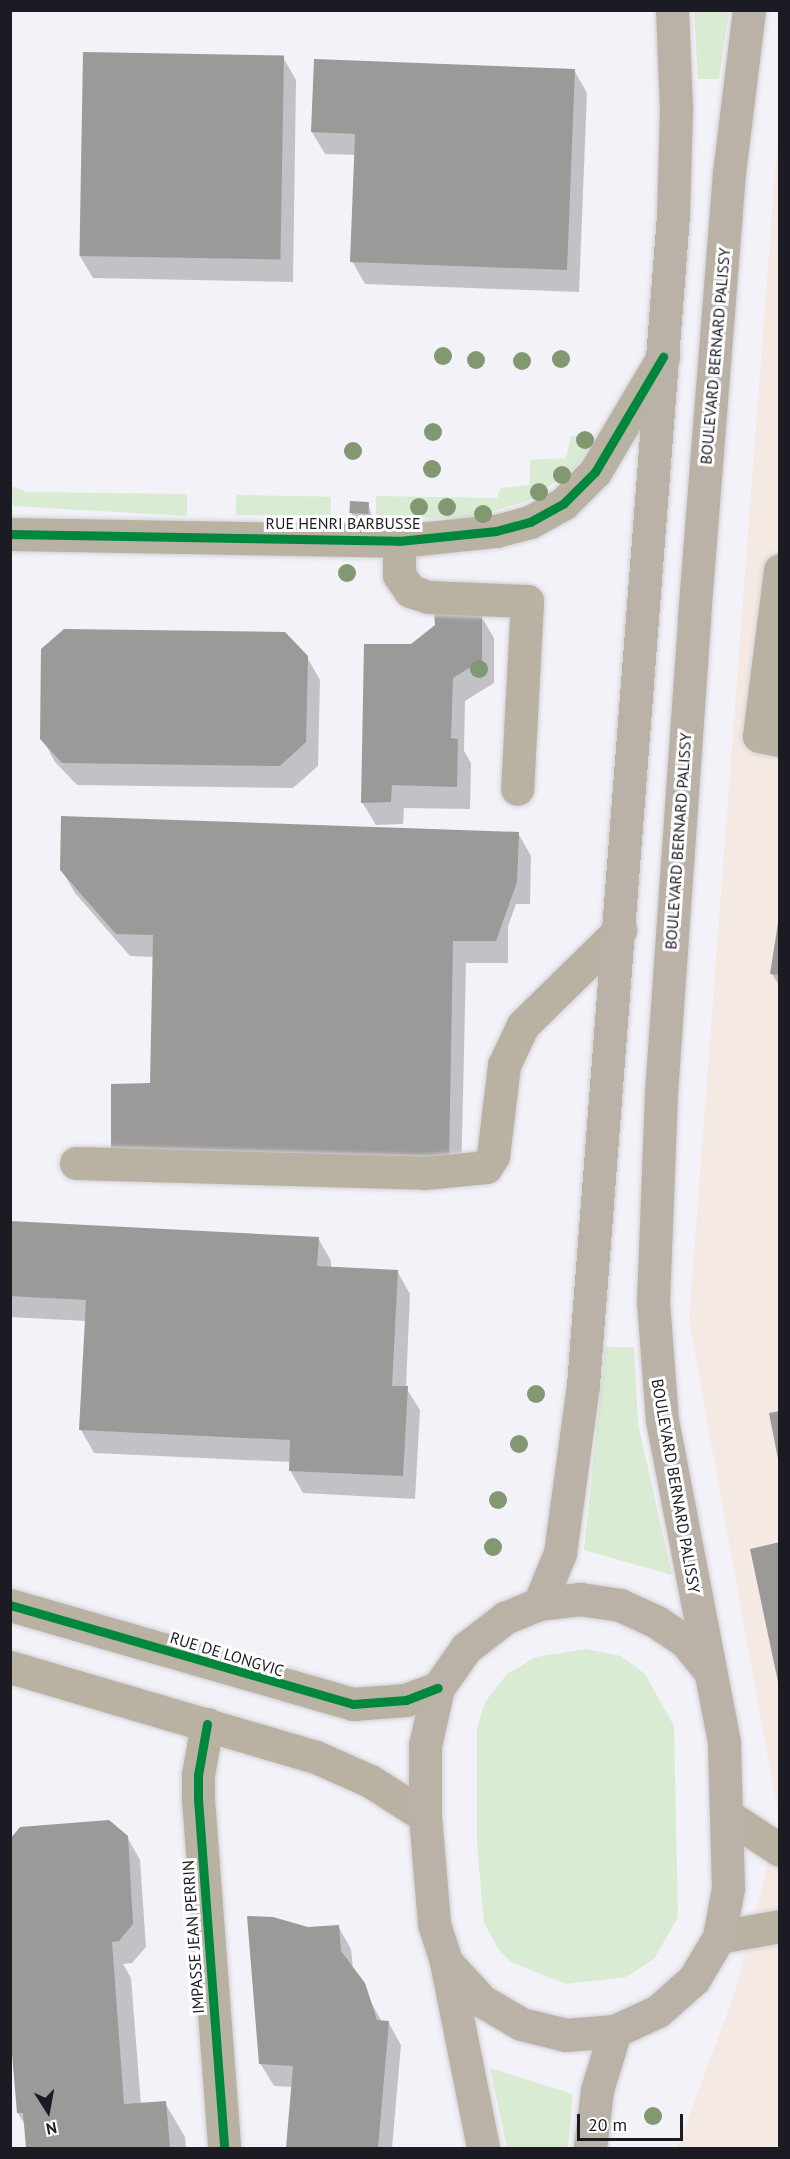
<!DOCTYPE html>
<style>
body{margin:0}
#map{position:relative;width:790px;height:2159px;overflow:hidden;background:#f3f2f8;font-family:"PT Sans",sans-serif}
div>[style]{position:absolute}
.industrial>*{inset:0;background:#f4eae3}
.green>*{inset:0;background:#d9ebd3;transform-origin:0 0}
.shadow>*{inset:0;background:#0003}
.building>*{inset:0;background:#9c9999;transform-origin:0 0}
.roads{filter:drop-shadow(0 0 2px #d1d0d5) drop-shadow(0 0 2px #d1d0d5)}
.minor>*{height:33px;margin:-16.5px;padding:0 16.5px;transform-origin:16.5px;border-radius:16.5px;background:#b9b1a2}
.major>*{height:33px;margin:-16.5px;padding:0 16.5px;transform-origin:16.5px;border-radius:16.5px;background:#bab2a6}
.cycleway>*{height:9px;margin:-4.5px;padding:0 4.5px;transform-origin:4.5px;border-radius:4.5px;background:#00873e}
.trees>*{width:18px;height:18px;margin:-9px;border-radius:50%;background:#819871}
span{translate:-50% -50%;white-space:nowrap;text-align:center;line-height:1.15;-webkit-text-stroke:6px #fff;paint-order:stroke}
.street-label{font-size:16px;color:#1c1a22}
.frame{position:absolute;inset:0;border:12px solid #1c1a22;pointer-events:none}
.north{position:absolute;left:18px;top:2081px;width:60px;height:60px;-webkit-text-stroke:4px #fff;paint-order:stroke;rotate:169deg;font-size:16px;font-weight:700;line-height:24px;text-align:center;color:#1c1a22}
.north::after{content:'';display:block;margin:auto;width:21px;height:27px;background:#1c1a22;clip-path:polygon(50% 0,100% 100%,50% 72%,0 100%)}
.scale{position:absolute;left:577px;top:2114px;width:106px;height:27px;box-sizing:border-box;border:3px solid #1c1a22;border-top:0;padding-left:8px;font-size:18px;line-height:21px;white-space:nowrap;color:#1c1a22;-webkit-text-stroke:4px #fff;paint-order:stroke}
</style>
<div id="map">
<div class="industrial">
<div style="clip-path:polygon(779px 119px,779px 2148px,677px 2148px,735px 1992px,779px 1820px,689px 1320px)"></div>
</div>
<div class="green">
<div style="clip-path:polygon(694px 11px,729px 11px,719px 79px,698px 79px)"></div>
<div style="clip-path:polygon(571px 436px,595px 438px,576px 467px,528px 501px,464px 519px,376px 516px,376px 496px,497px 498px,501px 488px,530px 485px,530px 460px,566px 458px)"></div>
<div style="clip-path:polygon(11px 486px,27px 492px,187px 494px,187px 516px,13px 506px)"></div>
<div style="left:236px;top:495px;width:95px;height:20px;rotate:1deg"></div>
<div style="clip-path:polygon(605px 1347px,634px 1347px,638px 1423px,672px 1575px,584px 1550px)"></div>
<div style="clip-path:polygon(586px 1649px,621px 1656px,645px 1674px,674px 1726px,678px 1917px,654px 1959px,626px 1977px,566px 1984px,513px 1963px,500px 1952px,484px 1923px,477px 1844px,477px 1728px,485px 1702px,507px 1674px,536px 1657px)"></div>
<div style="clip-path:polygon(490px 2068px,573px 2094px,568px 2148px,507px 2148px)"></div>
</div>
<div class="shadow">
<div style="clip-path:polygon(283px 57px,296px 80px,293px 282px,93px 278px,80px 256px)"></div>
<div style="clip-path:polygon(574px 70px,587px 93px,579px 292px,365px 284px,352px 261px,356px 155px,325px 154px,312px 132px)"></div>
<div style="clip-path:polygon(368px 503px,373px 521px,356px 520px,351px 513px)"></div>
<div style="clip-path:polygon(481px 616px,494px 638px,494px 683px,465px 701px,464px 751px,471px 763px,470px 809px,404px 808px,403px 824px,376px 825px,362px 802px,412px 646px)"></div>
<div style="clip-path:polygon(307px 657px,320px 680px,318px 766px,293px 788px,77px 785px,55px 762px,42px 738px)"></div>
<div style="clip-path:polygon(518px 833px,531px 856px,530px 904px,516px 904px,508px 926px,508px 963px,466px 963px,461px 1184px,151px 1084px,154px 957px,130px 956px,75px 893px,61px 869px)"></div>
<div style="clip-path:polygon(780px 924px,780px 987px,772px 974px)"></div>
<div style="clip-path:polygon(10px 1223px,318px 1238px,331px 1261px,331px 1268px,397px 1271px,410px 1294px,406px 1388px,420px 1410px,415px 1499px,303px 1493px,290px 1470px,291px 1462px,94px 1453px,81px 1430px,86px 1321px,10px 1317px)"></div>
<div style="clip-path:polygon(127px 1837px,140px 1860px,146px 1947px,132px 1963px,123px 1964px,131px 1978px,141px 2105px,165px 2103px,185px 2137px,186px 2148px,27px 2148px,25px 2125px,18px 2113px)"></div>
<div style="clip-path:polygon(338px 1926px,351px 1949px,353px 1969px,382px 2022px,388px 2022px,401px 2045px,392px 2148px,288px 2148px,293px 2087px,274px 2086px,260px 2063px,308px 1929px)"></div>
</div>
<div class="building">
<div style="left:83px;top:52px;width:201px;height:204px;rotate:1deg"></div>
<div style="clip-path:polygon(314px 59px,575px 69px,567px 270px,350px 262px,355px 134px,311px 132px)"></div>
<div style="left:350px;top:501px;width:19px;height:12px;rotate:3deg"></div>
<div style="clip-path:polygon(434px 613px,482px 614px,482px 660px,453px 678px,451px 738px,458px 739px,457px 787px,392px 785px,391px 802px,361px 803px,364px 644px,411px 644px,435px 625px)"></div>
<div style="clip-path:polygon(64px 629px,285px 632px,308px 656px,306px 742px,280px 766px,62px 763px,40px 739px,41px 649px)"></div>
<div style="clip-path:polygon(61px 816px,519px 832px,517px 882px,496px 941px,453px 941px,449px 1162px,111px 1155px,111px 1084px,150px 1083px,153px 935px,116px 934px,60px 870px)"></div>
<div style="clip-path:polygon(778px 923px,780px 923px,780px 975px,770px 974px)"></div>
<div style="clip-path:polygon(10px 1221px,319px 1237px,317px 1266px,398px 1270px,392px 1386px,408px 1386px,403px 1476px,289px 1471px,290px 1440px,79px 1430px,86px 1300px,10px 1296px)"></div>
<div style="clip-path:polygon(780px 1411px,780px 1459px,778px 1459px,769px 1413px)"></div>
<div style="clip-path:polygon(780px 1542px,780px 1682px,778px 1682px,750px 1549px)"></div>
<div style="clip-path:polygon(109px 1820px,128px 1836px,133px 1924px,119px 1941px,112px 1942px,124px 2104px,166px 2101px,170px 2148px,26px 2148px,23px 2113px,17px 2113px,10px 2030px,10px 1839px,20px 1827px)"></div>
<div style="clip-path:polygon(247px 1916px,273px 1917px,308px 1927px,339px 1925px,341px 1951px,365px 1983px,377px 2020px,389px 2021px,378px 2148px,286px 2148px,293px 2066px,259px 2064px)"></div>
</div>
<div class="roads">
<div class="minor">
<div style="left:10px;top:534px;width:389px;rotate:1deg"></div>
<div style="left:399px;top:541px;width:98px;rotate:-5.9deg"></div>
<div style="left:496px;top:531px;width:35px;rotate:-15deg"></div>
<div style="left:530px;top:522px;width:38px;rotate:-29deg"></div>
<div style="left:563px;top:504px;width:45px;rotate:-45deg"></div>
<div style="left:595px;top:472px;width:134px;rotate:-59.4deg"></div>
<div style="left:399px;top:541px;width:34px;rotate:90deg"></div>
<div style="left:399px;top:575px;width:19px;rotate:55deg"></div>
<div style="left:410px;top:591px;width:19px;rotate:18deg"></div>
<div style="left:428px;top:597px;width:99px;rotate:2.3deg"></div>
<div style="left:527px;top:601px;width:188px;rotate:93deg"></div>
<div style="left:780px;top:570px;width:167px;rotate:97.2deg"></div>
<div style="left:759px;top:736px;width:21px;rotate:11deg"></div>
<div style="left:76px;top:1163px;width:348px;rotate:1.6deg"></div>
<div style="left:424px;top:1173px;width:62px;rotate:-5.5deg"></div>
<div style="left:486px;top:1167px;width:13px;rotate:-58deg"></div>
<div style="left:493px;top:1156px;width:92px;rotate:-83.1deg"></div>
<div style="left:504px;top:1065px;width:44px;rotate:-64.6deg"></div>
<div style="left:523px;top:1025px;width:136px;rotate:-44.4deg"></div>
<div style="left:10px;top:1605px;width:357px;rotate:16.1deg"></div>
<div style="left:353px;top:1704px;width:53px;rotate:-4.3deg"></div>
<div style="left:406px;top:1700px;width:34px;rotate:-21deg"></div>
<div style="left:10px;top:1667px;width:319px;rotate:16.4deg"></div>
<div style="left:316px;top:1757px;width:59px;rotate:24deg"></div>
<div style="left:370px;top:1781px;width:65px;rotate:32.5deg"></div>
<div style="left:207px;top:1724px;width:52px;rotate:100deg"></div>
<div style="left:198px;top:1775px;width:24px;rotate:90deg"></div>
<div style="left:198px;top:1799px;width:350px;rotate:85.7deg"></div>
<div style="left:728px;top:1816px;width:62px;rotate:33.2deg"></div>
<div style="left:719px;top:1937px;width:62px;rotate:-10.2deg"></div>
</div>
<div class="major">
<div style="left:539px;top:1604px;width:55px;rotate:-67.6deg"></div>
<div style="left:560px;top:1553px;width:170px;rotate:-82.2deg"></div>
<div style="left:583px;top:1385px;width:1173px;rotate:-85.6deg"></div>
<div style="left:673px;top:215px;width:106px;rotate:-88.4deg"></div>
<div style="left:676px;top:109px;width:99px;rotate:-92.3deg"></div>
<div style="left:708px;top:1669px;width:36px;rotate:-129deg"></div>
<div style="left:685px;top:1641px;width:34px;rotate:-146deg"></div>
<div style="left:657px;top:1622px;width:41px;rotate:-155.3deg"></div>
<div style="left:620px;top:1605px;width:40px;rotate:-171.5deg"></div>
<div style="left:580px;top:1599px;width:41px;rotate:173deg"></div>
<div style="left:539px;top:1604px;width:37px;rotate:158deg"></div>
<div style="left:505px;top:1618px;width:49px;rotate:142.4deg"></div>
<div style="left:466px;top:1648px;width:49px;rotate:125deg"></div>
<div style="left:438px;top:1688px;width:58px;rotate:102.8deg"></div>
<div style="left:425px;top:1745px;width:71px;rotate:90deg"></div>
<div style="left:425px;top:1816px;width:108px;rotate:85.2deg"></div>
<div style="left:434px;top:1924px;width:40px;rotate:72deg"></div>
<div style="left:446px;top:1962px;width:53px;rotate:47.3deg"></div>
<div style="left:482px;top:2001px;width:45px;rotate:30.5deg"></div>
<div style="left:521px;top:2024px;width:46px;rotate:13.7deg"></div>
<div style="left:566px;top:2035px;width:49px;rotate:-4.7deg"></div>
<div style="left:615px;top:2031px;width:47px;rotate:-24.9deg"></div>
<div style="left:658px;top:2011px;width:48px;rotate:-41.6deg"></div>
<div style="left:694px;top:1979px;width:49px;rotate:-59.2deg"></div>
<div style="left:719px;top:1937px;width:50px;rotate:-79.6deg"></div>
<div style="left:728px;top:1888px;width:146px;rotate:-91.6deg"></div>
<div style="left:724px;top:1742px;width:327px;rotate:-100.9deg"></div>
<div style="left:662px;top:1421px;width:119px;rotate:-94.3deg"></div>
<div style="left:653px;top:1302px;width:209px;rotate:-87.8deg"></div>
<div style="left:661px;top:1093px;width:477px;rotate:-86deg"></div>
<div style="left:694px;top:617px;width:445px;rotate:-85.5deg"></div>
<div style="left:729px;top:173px;width:164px;rotate:-83deg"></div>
<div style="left:446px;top:1962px;width:190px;rotate:78.7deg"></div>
<div style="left:590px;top:2148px;width:58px;rotate:-83.1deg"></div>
<div style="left:597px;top:2090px;width:62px;rotate:-73deg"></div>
</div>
</div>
<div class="cycleway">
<div style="left:10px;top:534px;width:389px;rotate:1deg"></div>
<div style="left:399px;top:541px;width:98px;rotate:-5.9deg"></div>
<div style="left:496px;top:531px;width:35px;rotate:-15deg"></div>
<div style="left:530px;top:522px;width:38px;rotate:-29deg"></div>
<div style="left:563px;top:504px;width:45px;rotate:-45deg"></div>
<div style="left:595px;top:472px;width:134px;rotate:-59.4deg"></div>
<div style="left:10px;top:1605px;width:357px;rotate:16.1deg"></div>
<div style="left:353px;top:1704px;width:53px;rotate:-4.3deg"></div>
<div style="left:406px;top:1700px;width:34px;rotate:-21deg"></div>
<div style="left:207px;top:1724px;width:52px;rotate:100deg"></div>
<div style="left:198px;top:1775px;width:24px;rotate:90deg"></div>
<div style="left:198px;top:1799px;width:350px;rotate:85.7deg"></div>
</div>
<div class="trees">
<div style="left:443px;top:356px"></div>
<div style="left:561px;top:359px"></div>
<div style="left:476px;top:360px"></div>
<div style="left:522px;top:361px"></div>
<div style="left:433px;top:432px"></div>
<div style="left:585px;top:440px"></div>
<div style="left:353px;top:451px"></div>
<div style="left:432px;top:469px"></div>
<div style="left:562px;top:475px"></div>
<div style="left:539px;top:492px"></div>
<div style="left:419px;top:507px"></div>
<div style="left:447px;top:507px"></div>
<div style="left:483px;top:514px"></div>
<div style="left:347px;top:573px"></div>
<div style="left:479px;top:669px"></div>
<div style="left:536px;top:1394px"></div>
<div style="left:519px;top:1444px"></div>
<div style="left:498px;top:1500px"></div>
<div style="left:493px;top:1547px"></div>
<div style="left:653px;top:2116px"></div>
</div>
<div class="street-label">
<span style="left:715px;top:356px;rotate:-85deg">BOULEVARD BERNARD PALISSY</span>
<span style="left:343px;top:523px">RUE HENRI BARBUSSE</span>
<span style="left:678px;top:841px;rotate:-86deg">BOULEVARD BERNARD PALISSY</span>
<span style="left:676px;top:1486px;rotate:80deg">BOULEVARD BERNARD PALISSY</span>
<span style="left:227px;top:1654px;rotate:17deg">RUE DE LONGVIC</span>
<span style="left:193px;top:1937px;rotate:-94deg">IMPASSE JEAN PERRIN</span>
</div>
<div class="frame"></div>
<div class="north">N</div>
<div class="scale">20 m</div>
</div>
